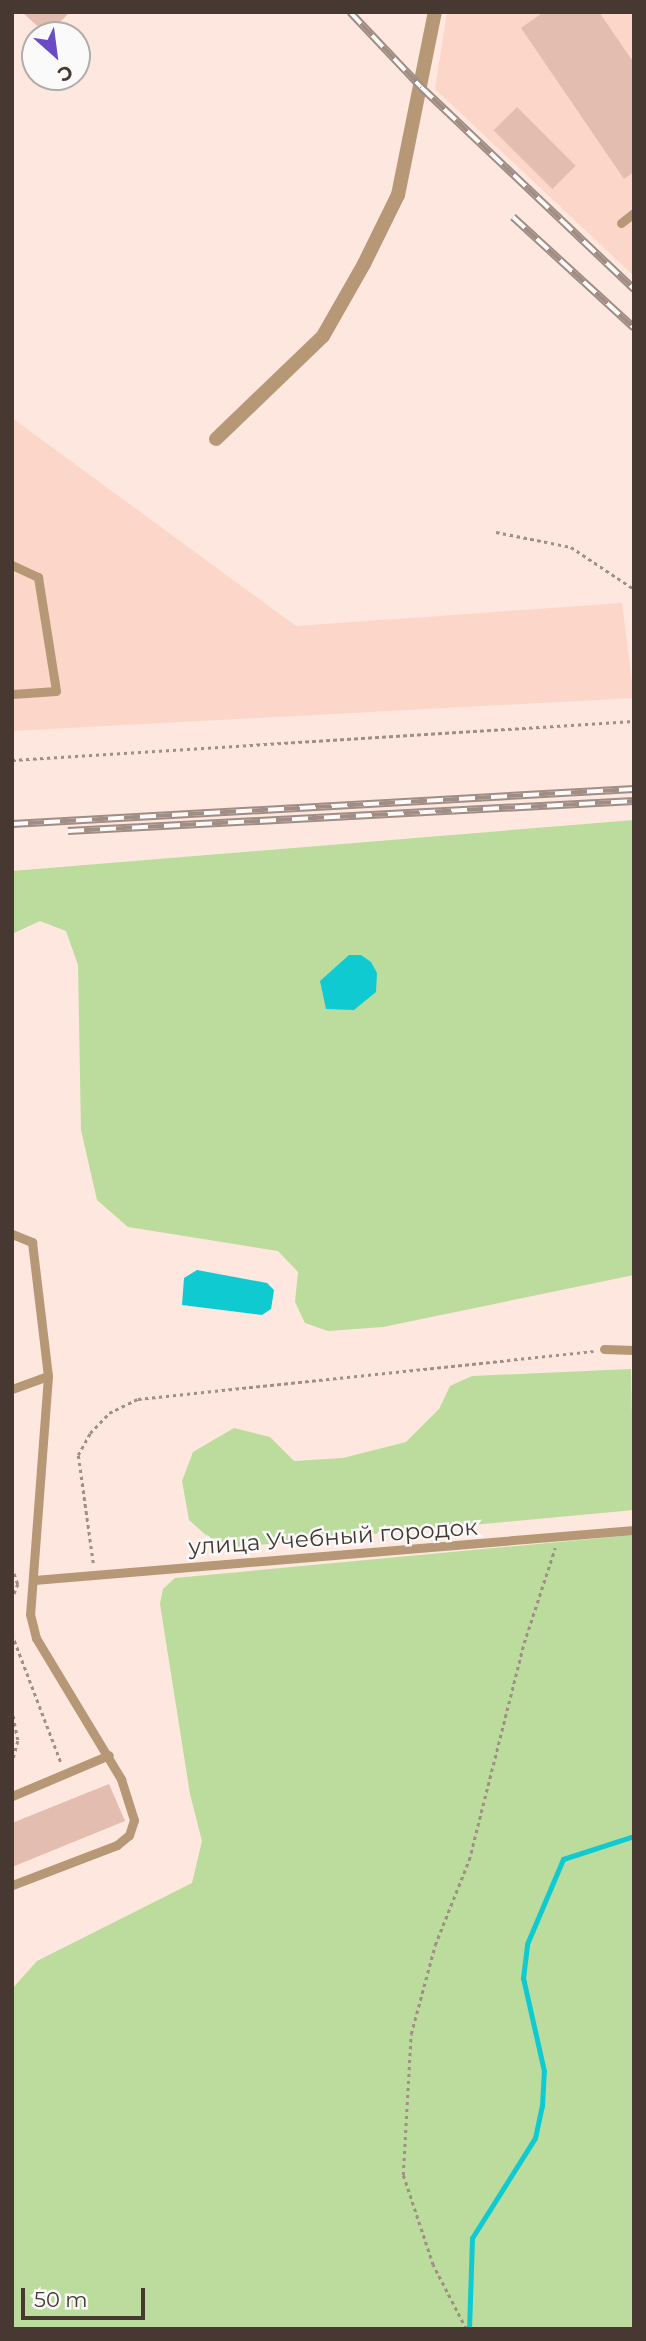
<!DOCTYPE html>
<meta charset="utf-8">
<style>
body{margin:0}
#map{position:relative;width:646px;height:2341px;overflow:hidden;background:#fee7de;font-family:Montserrat,sans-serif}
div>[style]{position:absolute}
.built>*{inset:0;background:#fcd6c9}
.green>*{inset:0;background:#bbdc9c}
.water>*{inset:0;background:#0fcad1}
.stream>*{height:5px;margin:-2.5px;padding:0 2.5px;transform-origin:2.5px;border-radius:2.5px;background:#0fcad1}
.building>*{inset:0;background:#e3bdb0;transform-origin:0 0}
.path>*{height:2.5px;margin-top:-1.25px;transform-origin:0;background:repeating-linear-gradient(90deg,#a18e87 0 3.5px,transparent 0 7px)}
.service>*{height:9px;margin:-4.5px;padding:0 4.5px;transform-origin:4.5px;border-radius:4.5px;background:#b69877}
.minor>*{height:14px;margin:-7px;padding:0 7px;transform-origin:7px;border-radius:7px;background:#b69877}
.rail>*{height:8px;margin-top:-4px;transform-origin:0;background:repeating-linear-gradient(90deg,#fafafa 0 16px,#a08d85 0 32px);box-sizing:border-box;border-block:2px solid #a08d85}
span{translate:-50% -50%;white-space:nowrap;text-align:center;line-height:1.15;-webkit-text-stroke:5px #fafafa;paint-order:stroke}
.street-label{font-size:23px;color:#473832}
.frame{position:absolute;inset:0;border:14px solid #473832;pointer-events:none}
.north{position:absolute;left:21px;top:21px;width:70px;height:70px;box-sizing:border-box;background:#fafafa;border:2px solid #b2acaa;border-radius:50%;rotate:152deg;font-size:19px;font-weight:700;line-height:28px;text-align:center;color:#473832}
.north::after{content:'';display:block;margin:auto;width:24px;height:32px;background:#6b4bc4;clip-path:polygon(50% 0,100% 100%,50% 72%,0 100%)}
.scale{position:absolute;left:21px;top:2288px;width:124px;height:32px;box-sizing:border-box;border:4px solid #473832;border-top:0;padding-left:9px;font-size:21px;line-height:24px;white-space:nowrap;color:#473832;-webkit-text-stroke:5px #fafafa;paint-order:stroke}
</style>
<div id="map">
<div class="built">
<div style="clip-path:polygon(447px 12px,634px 12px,634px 276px,435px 89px)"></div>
<div style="clip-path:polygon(12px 418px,296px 626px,622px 603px,634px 698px,12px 731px)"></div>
</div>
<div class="green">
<div style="clip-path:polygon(634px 820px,634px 1275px,383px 1327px,328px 1331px,305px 1323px,295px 1302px,298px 1272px,278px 1251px,128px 1227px,97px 1200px,81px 1130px,78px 965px,66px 931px,40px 921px,12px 934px,12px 871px)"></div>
<div style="clip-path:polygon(631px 1369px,634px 1510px,235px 1547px,208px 1537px,189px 1520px,182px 1481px,193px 1452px,234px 1428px,270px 1437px,294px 1461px,343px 1458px,406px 1442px,439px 1409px,450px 1386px,472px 1376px)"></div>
<div style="clip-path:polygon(634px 1535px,634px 2324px,630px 2329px,12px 2329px,12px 1989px,37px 1961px,192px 1883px,202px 1841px,190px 1794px,160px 1604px,163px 1589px,175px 1578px)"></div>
</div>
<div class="water">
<div style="clip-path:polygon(349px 955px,361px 955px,371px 962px,377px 973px,376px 992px,354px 1010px,326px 1009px,320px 981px)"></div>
<div style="clip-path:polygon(197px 1270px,267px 1283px,274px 1290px,271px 1309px,262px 1315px,182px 1305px,184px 1278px)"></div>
</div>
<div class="stream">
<div style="left:469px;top:2329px;width:91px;rotate:-88.1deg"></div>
<div style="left:472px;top:2238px;width:118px;rotate:-57.8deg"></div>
<div style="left:535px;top:2138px;width:33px;rotate:-78deg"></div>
<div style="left:542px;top:2106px;width:35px;rotate:-87deg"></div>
<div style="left:544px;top:2071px;width:95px;rotate:-102.7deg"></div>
<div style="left:523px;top:1978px;width:34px;rotate:-83deg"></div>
<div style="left:527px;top:1944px;width:92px;rotate:-67deg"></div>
<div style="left:563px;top:1859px;width:75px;rotate:-17.9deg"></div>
</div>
<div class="building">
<div style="clip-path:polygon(22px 12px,70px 12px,47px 35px)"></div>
<div style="clip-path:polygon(544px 12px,599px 12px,634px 63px,634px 172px,624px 179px,521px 28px)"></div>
<div style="left:517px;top:107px;width:83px;height:33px;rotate:45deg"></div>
<div style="clip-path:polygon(109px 1784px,125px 1821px,12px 1867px,12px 1823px)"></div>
</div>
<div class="path">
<div style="left:496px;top:532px;width:76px;rotate:11.3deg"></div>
<div style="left:571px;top:547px;width:76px;rotate:33.7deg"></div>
<div style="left:12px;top:760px;width:623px;rotate:-3.59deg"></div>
<div style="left:93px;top:1563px;width:109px;rotate:-97.9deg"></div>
<div style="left:78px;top:1455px;width:25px;rotate:-61deg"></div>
<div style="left:90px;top:1433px;width:28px;rotate:-46deg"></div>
<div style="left:109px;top:1413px;width:32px;rotate:-26deg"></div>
<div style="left:138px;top:1399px;width:458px;rotate:-6deg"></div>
<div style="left:12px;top:1567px;width:18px;rotate:71deg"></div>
<div style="left:18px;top:1584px;width:17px;rotate:111deg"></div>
<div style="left:12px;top:1634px;width:137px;rotate:69.1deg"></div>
<div style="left:12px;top:1709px;width:33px;rotate:79deg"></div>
<div style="left:18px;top:1741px;width:24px;rotate:105deg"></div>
<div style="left:466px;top:2329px;width:72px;rotate:-117.3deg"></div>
<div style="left:433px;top:2265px;width:95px;rotate:-108.4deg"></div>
<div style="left:403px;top:2175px;width:141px;rotate:-86.8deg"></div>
<div style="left:411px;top:2034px;width:92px;rotate:-74.9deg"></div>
<div style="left:435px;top:1945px;width:92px;rotate:-68.2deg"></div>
<div style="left:469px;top:1860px;width:224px;rotate:-75.8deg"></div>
<div style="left:524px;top:1643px;width:100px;rotate:-71.9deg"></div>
</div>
<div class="service">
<div style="left:621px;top:223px;width:16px;rotate:-38deg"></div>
<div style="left:12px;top:565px;width:29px;rotate:25deg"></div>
<div style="left:38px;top:577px;width:115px;rotate:81deg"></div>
<div style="left:56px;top:691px;width:44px;rotate:176.1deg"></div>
<div style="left:12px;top:1234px;width:22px;rotate:22deg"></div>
<div style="left:32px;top:1242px;width:135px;rotate:83.2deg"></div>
<div style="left:48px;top:1376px;width:239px;rotate:94.3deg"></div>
<div style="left:30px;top:1614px;width:25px;rotate:76deg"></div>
<div style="left:36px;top:1638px;width:165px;rotate:58.9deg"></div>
<div style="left:121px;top:1779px;width:43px;rotate:72.4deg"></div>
<div style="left:134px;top:1820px;width:16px;rotate:108deg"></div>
<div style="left:129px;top:1835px;width:16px;rotate:140deg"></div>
<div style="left:117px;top:1845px;width:112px;rotate:159.1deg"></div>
<div style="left:604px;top:1349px;width:30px;rotate:2deg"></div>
<div style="left:12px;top:1389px;width:38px;rotate:-20deg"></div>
<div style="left:34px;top:1580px;width:602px;rotate:-4.76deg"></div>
<div style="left:12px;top:1796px;width:105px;rotate:-22.9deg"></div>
</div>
<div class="minor">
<div style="left:216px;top:439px;width:149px;rotate:-43.9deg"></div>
<div style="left:323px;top:336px;width:83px;rotate:-60.3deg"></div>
<div style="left:364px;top:264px;width:77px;rotate:-63.8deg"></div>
<div style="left:398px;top:195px;width:187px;rotate:-78.6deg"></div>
</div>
<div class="rail">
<div style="left:350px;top:12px;width:103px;rotate:46.6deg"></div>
<div style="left:421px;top:87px;width:294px;rotate:43.5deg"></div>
<div style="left:513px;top:217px;width:164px;rotate:42.5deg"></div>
<div style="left:12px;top:824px;width:623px;rotate:-3.22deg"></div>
<div style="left:68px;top:831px;width:567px;rotate:-3.03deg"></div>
</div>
<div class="street-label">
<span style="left:333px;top:1537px;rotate:-4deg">улица Учебный городок</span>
</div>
<div class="frame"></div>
<div class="north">С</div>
<div class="scale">50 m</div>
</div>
